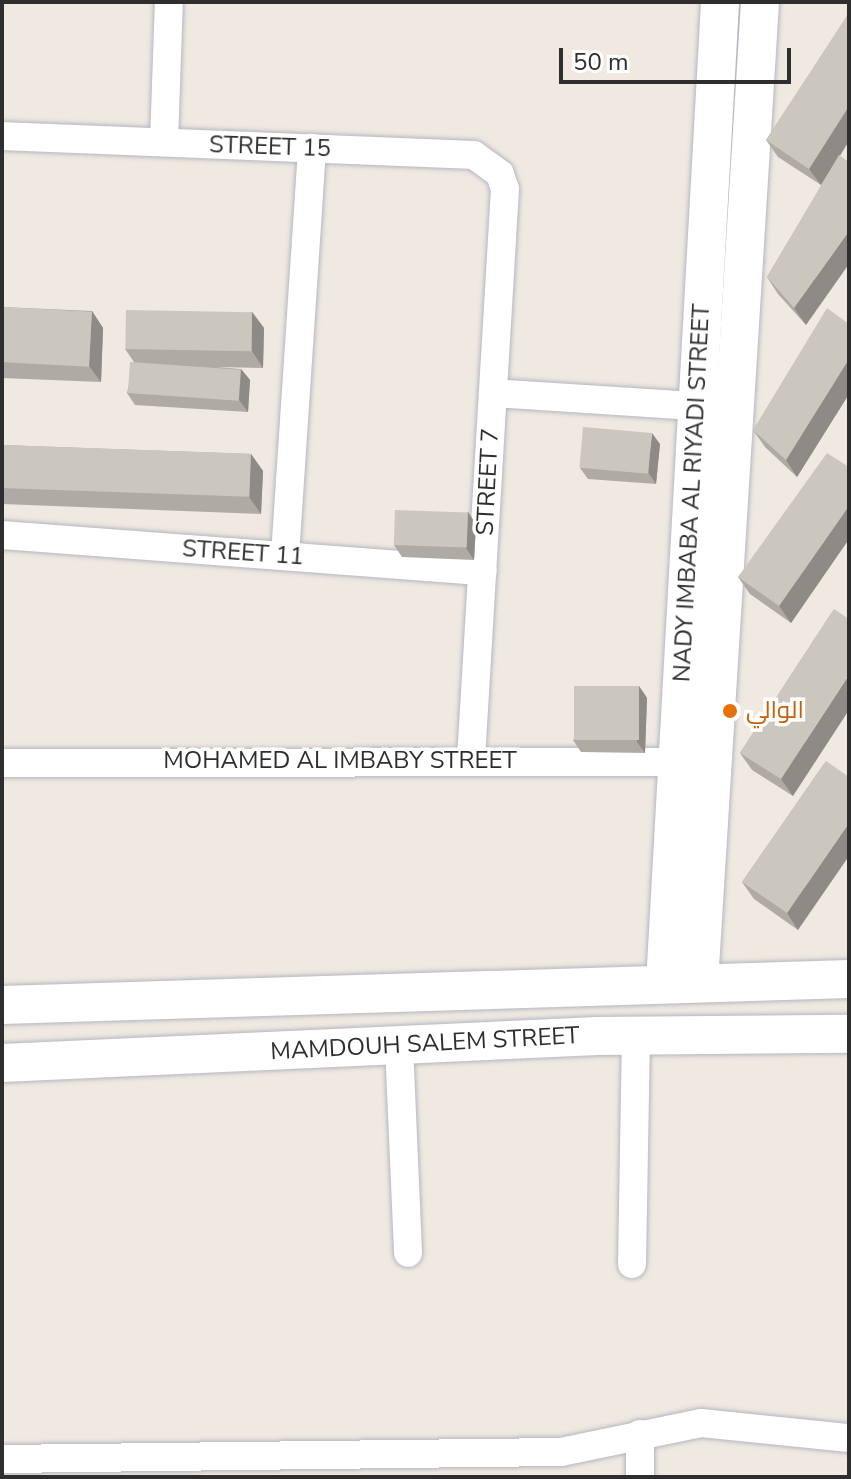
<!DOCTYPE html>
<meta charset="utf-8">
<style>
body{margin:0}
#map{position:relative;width:851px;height:1479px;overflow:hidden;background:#efe9e1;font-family:"Nunito Sans",Cairo,sans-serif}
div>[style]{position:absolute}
.roads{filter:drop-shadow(0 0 2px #b4b7c1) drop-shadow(0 0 2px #b4b7c1)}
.street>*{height:28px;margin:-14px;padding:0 14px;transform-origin:14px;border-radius:14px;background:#fff}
.secondary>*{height:38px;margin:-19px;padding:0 19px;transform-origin:19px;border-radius:19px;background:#fff}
.wall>*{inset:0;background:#afaba4}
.shaded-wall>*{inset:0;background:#8e8b86}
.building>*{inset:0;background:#cbc7bf;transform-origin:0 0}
.dots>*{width:22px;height:22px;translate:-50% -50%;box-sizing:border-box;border:4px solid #fff;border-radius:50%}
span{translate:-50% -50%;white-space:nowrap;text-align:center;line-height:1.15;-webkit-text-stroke:7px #fff;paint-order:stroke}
.street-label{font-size:24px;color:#2e2e2e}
.food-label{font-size:24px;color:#c56008}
.left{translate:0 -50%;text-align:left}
.frame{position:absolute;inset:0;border:4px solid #2e2e2e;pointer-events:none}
.scale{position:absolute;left:559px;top:48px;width:232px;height:36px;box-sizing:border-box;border:4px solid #2e2e2e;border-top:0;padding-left:10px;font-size:24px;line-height:28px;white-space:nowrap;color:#2e2e2e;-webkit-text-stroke:6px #fff;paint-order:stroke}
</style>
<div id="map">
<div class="roads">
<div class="street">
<div style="left:2px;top:136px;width:472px;rotate:2.3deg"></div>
<div style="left:474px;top:155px;width:32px;rotate:36deg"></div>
<div style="left:500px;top:174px;width:16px;rotate:72deg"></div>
<div style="left:505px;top:189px;width:571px;rotate:93.41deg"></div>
<div style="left:164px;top:142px;width:140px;rotate:-88deg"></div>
<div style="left:493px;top:393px;width:203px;rotate:3.7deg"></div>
<div style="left:2px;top:535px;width:482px;rotate:4.3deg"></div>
<div style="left:285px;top:556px;width:409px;rotate:-86.2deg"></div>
<div style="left:2px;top:763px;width:695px;rotate:-0.08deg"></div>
<div style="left:399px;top:1045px;width:208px;rotate:87.5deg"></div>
<div style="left:632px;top:1264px;width:228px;rotate:-89deg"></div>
<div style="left:2px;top:1459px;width:559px;rotate:-0.72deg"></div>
<div style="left:561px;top:1452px;width:143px;rotate:-11.7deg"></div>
<div style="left:701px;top:1423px;width:149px;rotate:5.8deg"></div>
<div style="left:640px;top:1477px;width:43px;rotate:-90deg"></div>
</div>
<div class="secondary">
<div style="left:699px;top:983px;width:983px;rotate:-86.44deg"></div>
<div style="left:665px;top:984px;width:984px;rotate:-86.79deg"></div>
<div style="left:2px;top:1005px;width:847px;rotate:-1.76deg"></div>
<div style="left:2px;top:1063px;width:596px;rotate:-2.6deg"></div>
<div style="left:597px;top:1036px;width:252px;rotate:-0.5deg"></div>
</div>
</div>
<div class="wall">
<div style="clip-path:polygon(849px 14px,849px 141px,840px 156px,806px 325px,778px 294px,767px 277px,833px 166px,821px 185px,778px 157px,766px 140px)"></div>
<div style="clip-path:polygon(2px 307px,92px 311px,103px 328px,101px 382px,2px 378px)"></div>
<div style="clip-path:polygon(252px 312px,264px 328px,263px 368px,217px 367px,241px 369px,250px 380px,248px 412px,135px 405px,127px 393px,134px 362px,125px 349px)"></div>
<div style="clip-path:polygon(849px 324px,849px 394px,797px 477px,765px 447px,753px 430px)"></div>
<div style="clip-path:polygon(660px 444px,656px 484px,588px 479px,580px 468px)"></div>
<div style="clip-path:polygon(2px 445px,251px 454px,263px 471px,261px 514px,2px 504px)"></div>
<div style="clip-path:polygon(849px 467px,849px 539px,791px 623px,750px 594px,738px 577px)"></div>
<div style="clip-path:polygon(468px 512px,476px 524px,474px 560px,402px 557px,394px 545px)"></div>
<div style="clip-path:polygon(834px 609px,793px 796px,752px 770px,740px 753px)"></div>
<div style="clip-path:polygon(639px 686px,647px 698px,645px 753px,581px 752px,573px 740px)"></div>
<div style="clip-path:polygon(826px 761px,798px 930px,754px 899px,742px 882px)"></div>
</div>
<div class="shaded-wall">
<div style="clip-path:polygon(849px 106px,849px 141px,821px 185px,809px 169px)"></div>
<div style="clip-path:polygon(849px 231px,849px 264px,806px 325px,794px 308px)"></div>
<div style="clip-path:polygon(92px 311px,103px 328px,101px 382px,89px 366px)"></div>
<div style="clip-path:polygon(252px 312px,264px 328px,263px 368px,252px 351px)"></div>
<div style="clip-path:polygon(849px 359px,849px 394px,797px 477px,786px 460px)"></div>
<div style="clip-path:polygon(241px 369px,250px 380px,248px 412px,239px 400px)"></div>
<div style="clip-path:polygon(652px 433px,660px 444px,656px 484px,648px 472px)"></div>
<div style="clip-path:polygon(251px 454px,263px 471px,261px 514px,249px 497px)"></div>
<div style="clip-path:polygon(849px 506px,849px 539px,791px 623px,779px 606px)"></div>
<div style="clip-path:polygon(468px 512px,476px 524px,474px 560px,466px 548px)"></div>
<div style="clip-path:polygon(849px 675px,849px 710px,793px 796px,781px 779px)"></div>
<div style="clip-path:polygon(639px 686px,647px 698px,645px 753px,637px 742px)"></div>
<div style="clip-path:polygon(849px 823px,849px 856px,798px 930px,787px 913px)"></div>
</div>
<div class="building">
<div style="clip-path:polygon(848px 14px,849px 106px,809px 169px,766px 140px)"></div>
<div style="clip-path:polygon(839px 155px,849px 162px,849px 231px,794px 308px,767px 277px)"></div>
<div style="left:2px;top:307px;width:90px;height:55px;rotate:3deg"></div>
<div style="clip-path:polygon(827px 308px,849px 324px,849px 359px,786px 460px,753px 430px)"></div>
<div style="left:126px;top:310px;width:126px;height:39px;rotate:1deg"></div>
<div style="left:130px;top:362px;width:111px;height:31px;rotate:4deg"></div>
<div style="left:583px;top:427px;width:69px;height:41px;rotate:5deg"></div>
<div style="left:2px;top:445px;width:249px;height:43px;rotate:2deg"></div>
<div style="clip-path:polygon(827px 453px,849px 467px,849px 506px,779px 606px,738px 577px)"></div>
<div style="left:395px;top:510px;width:73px;height:35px;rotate:2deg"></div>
<div style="clip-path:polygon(834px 609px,849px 619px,849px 675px,781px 779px,740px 753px)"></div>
<div style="left:574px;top:686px;width:65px;height:54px"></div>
<div style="clip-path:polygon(826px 761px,849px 777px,849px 823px,787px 913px,742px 882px)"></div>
</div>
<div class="dots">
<div style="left:730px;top:711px;background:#e8710a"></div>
</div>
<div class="street-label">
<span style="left:270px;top:147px;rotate:2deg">STREET 15</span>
<span style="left:488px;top:482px;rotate:-87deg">STREET 7</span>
<span style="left:692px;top:493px;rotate:-87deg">NADY IMBABA AL RIYADI STREET</span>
<span style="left:243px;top:553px;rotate:4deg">STREET 11</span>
<span style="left:340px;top:761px">MOHAMED AL IMBABY STREET</span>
<span style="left:425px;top:1044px;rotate:-3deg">MAMDOUH SALEM STREET</span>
</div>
<div class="food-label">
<span class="left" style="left:746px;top:711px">الوالي</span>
</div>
<div class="frame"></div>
<div class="scale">50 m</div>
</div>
